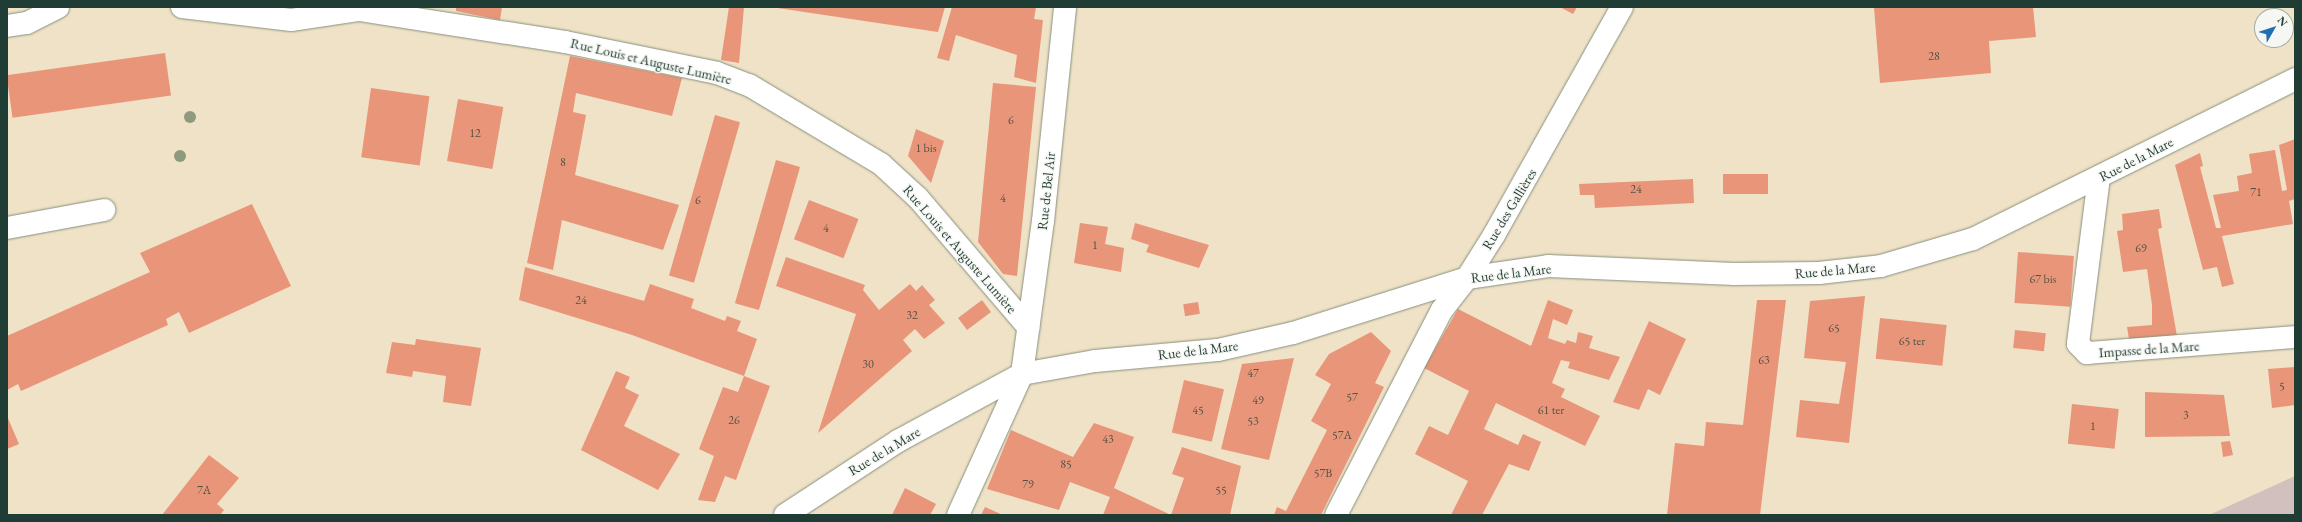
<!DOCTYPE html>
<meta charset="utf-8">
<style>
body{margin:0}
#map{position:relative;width:2302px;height:522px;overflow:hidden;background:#efe2c7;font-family:"EB Garamond",serif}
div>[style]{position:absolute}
.industrial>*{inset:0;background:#d1c0bd}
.building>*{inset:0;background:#e99579;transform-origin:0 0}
.roads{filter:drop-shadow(0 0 1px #87907e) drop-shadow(0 0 1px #87907e)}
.minor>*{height:22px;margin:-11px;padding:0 11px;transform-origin:11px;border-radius:11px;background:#fff}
.trees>*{width:12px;height:12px;margin:-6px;border-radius:50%;background:#8f997d}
span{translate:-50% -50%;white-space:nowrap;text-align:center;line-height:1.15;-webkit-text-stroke:3px #f6f6f2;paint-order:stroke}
.number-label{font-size:12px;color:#525345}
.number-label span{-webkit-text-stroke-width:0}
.street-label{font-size:14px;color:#1f3d34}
.frame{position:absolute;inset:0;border:8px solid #1f3d34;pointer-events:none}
.north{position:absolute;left:2254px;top:8px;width:40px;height:40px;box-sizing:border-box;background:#f6f6f2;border:1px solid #a0aca6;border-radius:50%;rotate:51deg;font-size:11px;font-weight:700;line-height:16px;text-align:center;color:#1f3d34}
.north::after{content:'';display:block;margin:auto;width:14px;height:18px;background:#1f6fb2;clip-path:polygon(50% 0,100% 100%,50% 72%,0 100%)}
</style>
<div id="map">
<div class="industrial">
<div style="clip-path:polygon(2295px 476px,2295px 515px,2209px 515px)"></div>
</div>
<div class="building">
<div style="clip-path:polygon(456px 7px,502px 7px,500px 20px,456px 11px)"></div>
<div style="clip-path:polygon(729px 7px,744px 7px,739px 63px,721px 60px)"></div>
<div style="clip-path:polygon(771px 7px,945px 7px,938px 32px)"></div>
<div style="clip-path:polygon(952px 7px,1036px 7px,1034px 19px,1043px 20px,1036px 83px,1014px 77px,1017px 55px,956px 35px,949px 61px,937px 58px)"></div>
<div style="clip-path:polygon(1560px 7px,1577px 7px,1573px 14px)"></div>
<div style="clip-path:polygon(1874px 7px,2033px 7px,2036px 37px,1989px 41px,1991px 73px,1880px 83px)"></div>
<div style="left:165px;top:53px;width:43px;height:160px;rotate:82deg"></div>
<div style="clip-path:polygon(570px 56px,682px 78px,672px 116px,576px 93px,573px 112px,586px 115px,575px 175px,679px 205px,663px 250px,562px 220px,553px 270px,527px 263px)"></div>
<div style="clip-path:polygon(993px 83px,1036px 87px,1017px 276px,1003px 274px,978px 242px)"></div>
<div style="left:371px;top:88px;width:59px;height:70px;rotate:8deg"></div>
<div style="left:458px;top:99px;width:46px;height:63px;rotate:10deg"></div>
<div style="left:715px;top:115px;width:26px;height:167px;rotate:16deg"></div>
<div style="clip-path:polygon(916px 129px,944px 141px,931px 183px,908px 156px)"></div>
<div style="clip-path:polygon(2295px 139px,2295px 199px,2289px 201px,2293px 224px,2222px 236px,2234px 284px,2222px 287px,2217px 267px,2203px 270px,2175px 165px,2200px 153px,2203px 166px,2200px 167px,2216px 228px,2221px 228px,2213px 195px,2239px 191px,2237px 176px,2252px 173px,2249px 154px,2275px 150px,2282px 191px,2287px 190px,2279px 145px)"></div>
<div style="left:776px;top:160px;width:25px;height:149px;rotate:16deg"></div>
<div style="left:1768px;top:174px;width:20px;height:45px;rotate:90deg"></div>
<div style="clip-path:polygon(1693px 179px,1694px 203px,1595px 208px,1594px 195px,1580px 195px,1579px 184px)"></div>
<div style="left:809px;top:200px;width:53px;height:42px;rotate:21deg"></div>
<div style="clip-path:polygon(252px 204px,291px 286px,189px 333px,179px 312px,166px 319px,168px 325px,21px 391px,18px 384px,7px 390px,7px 336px,150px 272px,140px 253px)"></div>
<div style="clip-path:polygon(2159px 209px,2162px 228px,2158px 229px,2177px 336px,2129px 339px,2127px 327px,2152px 325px,2152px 305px,2147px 269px,2123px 272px,2117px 231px,2123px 230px,2122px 214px)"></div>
<div style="clip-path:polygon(1080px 223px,1108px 227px,1105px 244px,1124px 248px,1121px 272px,1074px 263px)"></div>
<div style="clip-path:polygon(1135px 223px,1209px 245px,1199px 268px,1146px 252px,1149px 245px,1131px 239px)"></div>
<div style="left:2018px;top:252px;width:56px;height:51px;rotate:4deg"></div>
<div style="clip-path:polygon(786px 257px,865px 285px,863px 290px,879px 310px,910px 284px,916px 291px,922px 285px,935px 300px,929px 305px,945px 323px,924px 339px,915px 329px,903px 340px,912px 351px,818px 433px,856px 314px,776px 286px)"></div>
<div style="clip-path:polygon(525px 267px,644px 301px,650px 284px,694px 299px,691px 308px,725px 321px,727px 316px,741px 321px,737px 331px,757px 339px,744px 376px,770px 386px,736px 480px,725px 476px,715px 502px,698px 500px,714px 456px,699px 449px,723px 387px,738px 392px,744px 376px,632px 335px,519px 300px)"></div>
<div style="clip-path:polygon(1865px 296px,1849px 443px,1796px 437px,1800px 400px,1839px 404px,1846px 362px,1804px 358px,1810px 301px)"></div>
<div style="left:982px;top:300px;width:15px;height:30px;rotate:53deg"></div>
<div style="clip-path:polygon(1548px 300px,1573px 310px,1567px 325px,1553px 319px,1548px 338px,1565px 344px,1567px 340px,1576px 343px,1578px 332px,1593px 336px,1589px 348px,1620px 357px,1609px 380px,1568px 368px,1570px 362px,1561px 360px,1552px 383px,1565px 389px,1561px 397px,1600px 416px,1585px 446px,1496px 403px,1484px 429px,1518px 445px,1523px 434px,1541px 442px,1529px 471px,1509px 464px,1482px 515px,1451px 515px,1468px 481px,1415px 454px,1429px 426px,1448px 435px,1469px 391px,1424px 368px,1458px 309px,1531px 346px)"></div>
<div style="clip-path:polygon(1757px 300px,1786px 300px,1760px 515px,1667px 515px,1675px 443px,1704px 446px,1706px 422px,1743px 425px)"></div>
<div style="left:1198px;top:302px;width:12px;height:15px;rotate:81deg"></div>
<div style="left:1880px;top:318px;width:67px;height:41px;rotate:6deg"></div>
<div style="clip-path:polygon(1649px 321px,1686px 339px,1660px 395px,1648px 389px,1639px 410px,1613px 402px)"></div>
<div style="left:2015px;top:330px;width:31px;height:18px;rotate:6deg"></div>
<div style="clip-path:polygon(1371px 332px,1391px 351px,1375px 383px,1384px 387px,1321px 515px,1274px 515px,1277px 507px,1286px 511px,1327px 430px,1311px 421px,1331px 384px,1315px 375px,1329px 354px)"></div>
<div style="clip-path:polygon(416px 339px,481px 348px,471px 406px,443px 402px,446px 376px,413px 371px,412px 377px,386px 373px,392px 342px,415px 345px)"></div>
<div style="clip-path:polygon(1294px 358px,1269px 460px,1221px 449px,1242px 364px)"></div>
<div style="clip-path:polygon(2295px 367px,2295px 405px,2272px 408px,2268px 369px)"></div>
<div style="clip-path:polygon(616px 371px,630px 377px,625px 388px,639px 395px,624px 426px,680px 454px,658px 490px,581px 450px)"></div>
<div style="left:1184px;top:380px;width:41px;height:54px;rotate:13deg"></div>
<div style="clip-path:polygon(2145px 392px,2224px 395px,2230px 436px,2145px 437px)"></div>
<div style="left:2072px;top:404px;width:47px;height:40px;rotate:6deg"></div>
<div style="clip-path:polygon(7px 416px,19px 444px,7px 449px)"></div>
<div style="clip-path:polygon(1094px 423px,1134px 437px,1114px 488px,1171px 515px,1184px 478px,1172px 474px,1182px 447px,1241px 466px,1230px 515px,1103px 515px,1110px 497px,1070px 482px,1059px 510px,987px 489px,1011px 430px,1073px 457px)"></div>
<div style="clip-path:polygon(2230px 441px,2233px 455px,2223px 457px,2221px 442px)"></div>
<div style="clip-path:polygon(209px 455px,239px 478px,217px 504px,224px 510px,220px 515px,162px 515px)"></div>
<div style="clip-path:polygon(905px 488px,936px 504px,930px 515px,892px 515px)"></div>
<div style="clip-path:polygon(985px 507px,1003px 515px,981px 515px)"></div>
</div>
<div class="roads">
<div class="minor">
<div style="left:182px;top:7px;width:110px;rotate:6.8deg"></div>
<div style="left:291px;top:20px;width:69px;rotate:-8.4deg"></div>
<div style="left:359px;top:10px;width:208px;rotate:8.8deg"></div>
<div style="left:565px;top:42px;width:155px;rotate:11.5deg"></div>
<div style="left:717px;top:73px;width:34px;rotate:21deg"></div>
<div style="left:749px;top:85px;width:154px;rotate:30.9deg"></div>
<div style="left:881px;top:164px;width:50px;rotate:42.6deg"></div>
<div style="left:918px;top:198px;width:170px;rotate:49.5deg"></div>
<div style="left:7px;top:26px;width:20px;rotate:-9deg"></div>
<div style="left:27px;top:23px;width:35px;rotate:-27deg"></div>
<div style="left:2099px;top:177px;width:168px;rotate:97.2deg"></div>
<div style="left:2078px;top:344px;width:13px;rotate:45deg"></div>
<div style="left:2087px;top:353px;width:209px;rotate:-4.4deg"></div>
<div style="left:7px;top:228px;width:99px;rotate:-10.5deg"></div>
<div style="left:785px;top:515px;width:135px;rotate:-33.2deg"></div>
<div style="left:898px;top:441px;width:141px;rotate:-28.4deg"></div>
<div style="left:1022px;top:374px;width:74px;rotate:-10.1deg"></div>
<div style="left:1095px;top:361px;width:123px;rotate:-5.1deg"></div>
<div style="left:1218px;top:350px;width:77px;rotate:-12.8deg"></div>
<div style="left:1293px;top:333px;width:182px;rotate:-17.5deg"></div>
<div style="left:1467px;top:278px;width:82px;rotate:-8.4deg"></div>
<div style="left:1548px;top:266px;width:186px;rotate:2.5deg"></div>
<div style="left:1734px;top:274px;width:85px;rotate:-0.7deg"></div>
<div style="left:1819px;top:273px;width:62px;rotate:-6.4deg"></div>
<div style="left:1881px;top:266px;width:96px;rotate:-16.4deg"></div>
<div style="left:1973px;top:239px;width:360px;rotate:-26.4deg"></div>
<div style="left:958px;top:515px;width:155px;rotate:-65.6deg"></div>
<div style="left:1022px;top:374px;width:154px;rotate:-82.2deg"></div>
<div style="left:1043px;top:221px;width:215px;rotate:-84.1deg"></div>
<div style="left:1336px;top:515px;width:231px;rotate:-62.7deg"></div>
<div style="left:1442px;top:310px;width:41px;rotate:-52deg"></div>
<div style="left:1467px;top:278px;width:51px;rotate:-57.9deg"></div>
<div style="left:1494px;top:235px;width:261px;rotate:-60.7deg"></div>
</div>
</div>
<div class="trees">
<div style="left:190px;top:117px"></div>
<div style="left:180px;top:156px"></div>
</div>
<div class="number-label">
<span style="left:1934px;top:57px">28</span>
<span style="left:1011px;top:121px">6</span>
<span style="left:475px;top:134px">12</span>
<span style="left:926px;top:149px">1 bis</span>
<span style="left:563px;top:163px">8</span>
<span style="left:1636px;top:190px">24</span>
<span style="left:2256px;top:193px">71</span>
<span style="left:1003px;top:199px">4</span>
<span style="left:698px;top:201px">6</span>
<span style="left:826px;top:229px">4</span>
<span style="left:1095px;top:246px">1</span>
<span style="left:2141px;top:249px">69</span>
<span style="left:2043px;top:280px">67 bis</span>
<span style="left:581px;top:301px">24</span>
<span style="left:912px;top:316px">32</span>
<span style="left:1834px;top:329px">65</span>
<span style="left:1912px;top:342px">65 ter</span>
<span style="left:1764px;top:361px">63</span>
<span style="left:868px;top:365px">30</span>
<span style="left:1253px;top:374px">47</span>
<span style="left:2282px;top:387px">5</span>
<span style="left:1352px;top:398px">57</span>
<span style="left:1258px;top:401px">49</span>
<span style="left:1198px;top:411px">45</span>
<span style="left:1551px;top:411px">61 ter</span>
<span style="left:2186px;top:416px">3</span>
<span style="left:734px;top:421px">26</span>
<span style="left:1253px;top:422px">53</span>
<span style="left:2093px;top:427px">1</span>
<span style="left:1342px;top:436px">57A</span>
<span style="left:1108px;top:440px">43</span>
<span style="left:1066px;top:465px">85</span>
<span style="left:1323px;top:474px">57B</span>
<span style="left:1028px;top:485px">79</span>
<span style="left:204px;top:491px">7A</span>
<span style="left:1221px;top:491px">55</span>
</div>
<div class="street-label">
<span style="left:651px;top:61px;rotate:13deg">Rue Louis et Auguste Lumière</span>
<span style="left:2136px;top:159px;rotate:-27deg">Rue de la Mare</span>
<span style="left:1046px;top:191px;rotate:-84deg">Rue de Bel Air</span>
<span style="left:1509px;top:209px;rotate:-59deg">Rue des Gallières</span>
<span style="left:960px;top:249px;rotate:49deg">Rue Louis et Auguste Lumière</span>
<span style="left:1835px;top:270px;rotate:-5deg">Rue de la Mare</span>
<span style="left:1511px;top:273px;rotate:-7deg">Rue de la Mare</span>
<span style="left:2149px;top:349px;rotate:-4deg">Impasse de la Mare</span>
<span style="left:1198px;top:350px;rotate:-7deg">Rue de la Mare</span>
<span style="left:884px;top:451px;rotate:-31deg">Rue de la Mare</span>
</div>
<div class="frame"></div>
<div class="north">N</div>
</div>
